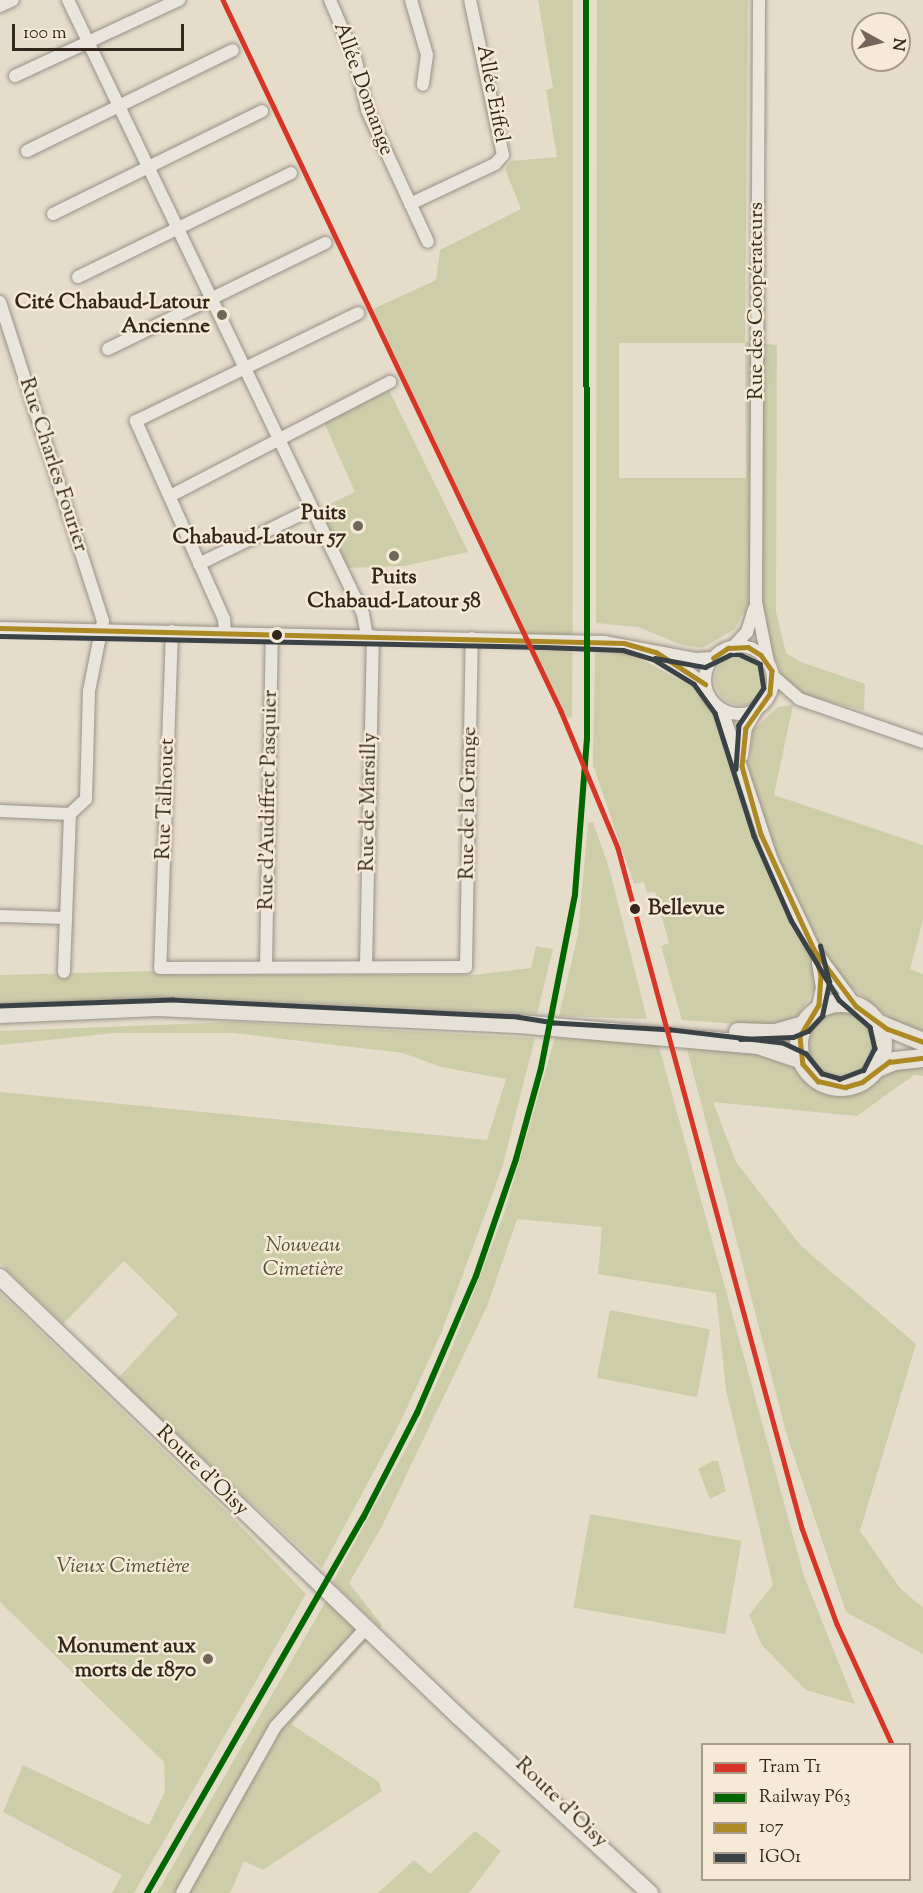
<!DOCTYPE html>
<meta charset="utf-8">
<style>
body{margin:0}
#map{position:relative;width:923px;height:1893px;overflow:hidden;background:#e5dcca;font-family:"Sorts Mill Goudy",serif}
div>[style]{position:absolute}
.green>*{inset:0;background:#cecdaa;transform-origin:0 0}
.round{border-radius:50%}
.roads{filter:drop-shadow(0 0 2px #989186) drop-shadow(0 0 2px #989186)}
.street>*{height:12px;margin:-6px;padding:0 6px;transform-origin:6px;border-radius:6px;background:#eae5dc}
.street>.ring{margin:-6px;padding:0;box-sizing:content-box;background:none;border:12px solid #eae5dc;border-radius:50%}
.secondary>*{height:16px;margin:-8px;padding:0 8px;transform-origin:8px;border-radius:8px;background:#eae5dc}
.primary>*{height:18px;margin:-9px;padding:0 9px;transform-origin:9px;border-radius:9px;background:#e6e1d7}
.primary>.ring{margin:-9px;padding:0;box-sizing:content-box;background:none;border:18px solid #e6e1d7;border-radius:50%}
.bus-1>*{height:4.5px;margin:-2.25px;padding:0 2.25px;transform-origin:2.25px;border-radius:2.25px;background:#ad8923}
.bus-2>*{height:4.5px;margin:-2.25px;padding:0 2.25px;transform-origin:2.25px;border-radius:2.25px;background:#3b4245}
.rail-1>*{height:6px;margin:-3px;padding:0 3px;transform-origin:3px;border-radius:3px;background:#060}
.tram-1>*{height:4.5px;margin:-2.25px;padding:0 2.25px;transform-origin:2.25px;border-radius:2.25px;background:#d73527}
.dots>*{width:16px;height:16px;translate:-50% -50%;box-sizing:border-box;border:3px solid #f5ead5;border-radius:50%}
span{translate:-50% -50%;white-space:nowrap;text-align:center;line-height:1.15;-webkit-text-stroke:5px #f5ead5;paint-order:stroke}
.street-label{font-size:21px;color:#33271c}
.poi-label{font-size:21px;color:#33271c;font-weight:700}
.right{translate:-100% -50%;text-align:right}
.stop-label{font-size:21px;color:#33271c;font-weight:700}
.left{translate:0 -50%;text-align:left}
.park-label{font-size:21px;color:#554e39;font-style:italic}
.legend{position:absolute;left:701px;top:1743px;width:210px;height:138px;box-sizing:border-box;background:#f5ead5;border:2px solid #a79c8b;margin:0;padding:8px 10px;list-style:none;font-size:18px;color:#33271c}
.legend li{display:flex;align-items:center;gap:12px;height:30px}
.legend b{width:30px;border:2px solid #a79c8b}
.north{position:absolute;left:851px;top:12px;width:60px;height:60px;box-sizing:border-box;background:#f5ead5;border:2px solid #a79c8b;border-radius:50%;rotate:98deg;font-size:16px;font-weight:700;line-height:24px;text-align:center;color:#33271c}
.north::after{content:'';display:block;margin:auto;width:21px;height:27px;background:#716659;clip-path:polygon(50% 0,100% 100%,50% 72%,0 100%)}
.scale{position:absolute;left:12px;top:24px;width:172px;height:27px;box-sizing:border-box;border:3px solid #33271c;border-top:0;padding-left:8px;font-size:18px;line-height:21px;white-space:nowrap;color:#33271c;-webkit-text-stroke:4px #f5ead5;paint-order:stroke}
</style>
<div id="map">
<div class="green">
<div style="clip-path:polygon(538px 0,573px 0,573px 566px,572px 717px,567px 718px,373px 309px,436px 280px,440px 250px,521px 209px,505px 169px,511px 161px,557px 157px,546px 90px,553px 88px)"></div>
<div style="clip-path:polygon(evenodd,597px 0,748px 0,745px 342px,777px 345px,776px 612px,786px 653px,801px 662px,865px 684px,864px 711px,805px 695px,785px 684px,777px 662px,743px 613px,735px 629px,702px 648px,682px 645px,638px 627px,596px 623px,597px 0,619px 343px,745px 343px,746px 478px,619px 478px,619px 343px)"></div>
<div style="clip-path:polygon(387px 386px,468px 552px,404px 566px,345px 568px,317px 510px,355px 492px,322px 418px)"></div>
<div style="clip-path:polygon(595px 651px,628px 652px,699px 690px,720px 722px,731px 758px,750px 760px,753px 730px,778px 707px,793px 705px,774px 795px,923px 845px,923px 920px,910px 969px,923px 974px,923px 1031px,893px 1021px,852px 988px,812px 992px,798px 1018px,777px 1027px,682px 1020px,661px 946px,669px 943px,655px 892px,647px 893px,644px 882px,634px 884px,593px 765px)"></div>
<div class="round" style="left:715px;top:655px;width:50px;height:50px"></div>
<div style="clip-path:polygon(593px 822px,609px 868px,647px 1019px,559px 1016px,578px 934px,588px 823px)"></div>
<div style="clip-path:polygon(536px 946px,553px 949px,537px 1014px,239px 1000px,0 1004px,0 975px,153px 971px,178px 975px,473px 975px,531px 968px)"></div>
<div class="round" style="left:807px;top:1012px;width:66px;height:66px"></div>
<div style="clip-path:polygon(235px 1022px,535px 1038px,502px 1168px,442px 1331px,400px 1423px,322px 1568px,117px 1379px,178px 1314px,124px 1261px,63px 1324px,0 1263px,0 1092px,487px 1140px,506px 1079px,441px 1067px,403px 1053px,233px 1033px,115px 1033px,0 1045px,0 1031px)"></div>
<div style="clip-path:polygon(555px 1038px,658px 1043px,804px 1576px,855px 1704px,806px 1690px,762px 1645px,749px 1615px,773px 1585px,726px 1390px,716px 1293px,598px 1274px,602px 1227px,517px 1219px,488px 1304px,381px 1528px,349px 1583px,382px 1625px,380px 1628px,333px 1582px,414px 1434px,448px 1358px,504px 1214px)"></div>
<div style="clip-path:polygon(686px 1045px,787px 1056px,802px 1077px,819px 1090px,837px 1097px,866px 1088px,900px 1067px,923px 1064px,923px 1076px,914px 1075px,857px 1116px,713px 1102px,736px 1162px,801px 1246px,916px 1344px,860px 1531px,900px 1588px,923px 1608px,923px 1654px,846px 1612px,786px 1432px)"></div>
<div style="clip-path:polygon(0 1293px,228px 1513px,306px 1594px,134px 1893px,112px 1893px,122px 1875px,3px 1812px,23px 1765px,149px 1825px,165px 1791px,164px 1762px,0 1602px)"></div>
<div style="left:610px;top:1310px;width:102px;height:69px;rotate:11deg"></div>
<div style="clip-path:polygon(712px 1461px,718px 1461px,726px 1491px,710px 1499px,698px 1469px)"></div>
<div style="left:590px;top:1514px;width:154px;height:95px;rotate:10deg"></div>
<div style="clip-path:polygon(326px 1601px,369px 1639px,291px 1724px,379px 1782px,382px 1791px,263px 1870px,244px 1861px,230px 1893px,157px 1893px)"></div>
<div style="clip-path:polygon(475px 1831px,501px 1851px,469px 1893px,378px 1893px,414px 1860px,430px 1874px)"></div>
</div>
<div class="roads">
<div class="street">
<div style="left:68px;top:0;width:681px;rotate:64.34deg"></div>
<div style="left:363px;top:614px;width:22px;rotate:80deg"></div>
<div style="left:330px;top:0;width:66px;rotate:66.9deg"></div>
<div style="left:356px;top:61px;width:50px;rotate:77.3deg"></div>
<div style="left:367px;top:110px;width:145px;rotate:65.2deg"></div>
<div style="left:411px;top:0;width:57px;rotate:73.8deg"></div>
<div style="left:427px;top:55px;width:30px;rotate:98deg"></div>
<div style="left:759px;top:0;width:602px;rotate:90.29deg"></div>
<div style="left:756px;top:602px;width:61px;rotate:78.7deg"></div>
<div style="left:0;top:6px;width:14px;rotate:-25deg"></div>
<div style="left:15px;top:76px;width:181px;rotate:-24.9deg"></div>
<div style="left:27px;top:151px;width:229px;rotate:-26.1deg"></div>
<div style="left:410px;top:204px;width:94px;rotate:-25.2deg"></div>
<div style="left:495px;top:164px;width:12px;rotate:-48deg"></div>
<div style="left:503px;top:155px;width:158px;rotate:-102deg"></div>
<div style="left:53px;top:214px;width:233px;rotate:-26.2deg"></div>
<div style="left:78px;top:277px;width:237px;rotate:-26deg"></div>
<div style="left:0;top:302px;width:335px;rotate:72.1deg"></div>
<div style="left:103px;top:621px;width:71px;rotate:101.3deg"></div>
<div style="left:89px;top:691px;width:108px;rotate:91.6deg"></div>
<div style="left:86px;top:799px;width:22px;rotate:137deg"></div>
<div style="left:70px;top:814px;width:158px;rotate:92.2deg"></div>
<div style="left:108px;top:349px;width:242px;rotate:-26deg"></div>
<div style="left:170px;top:496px;width:248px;rotate:-27.4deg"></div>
<div style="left:199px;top:564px;width:126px;rotate:-26deg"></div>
<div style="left:0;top:628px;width:604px;rotate:1.33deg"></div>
<div style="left:604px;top:642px;width:94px;rotate:10.5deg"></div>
<div style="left:696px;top:659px;width:17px;rotate:-3deg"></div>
<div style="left:172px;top:631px;width:337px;rotate:92deg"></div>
<div style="left:160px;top:968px;width:306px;rotate:-0.2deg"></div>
<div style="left:466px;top:967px;width:329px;rotate:-89deg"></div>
<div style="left:225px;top:633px;width:14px;rotate:-94deg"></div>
<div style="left:224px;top:619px;width:217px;rotate:-114deg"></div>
<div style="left:136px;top:421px;width:247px;rotate:-25.9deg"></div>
<div class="ring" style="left:705px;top:646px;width:56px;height:56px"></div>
<div style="left:733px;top:647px;width:21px;rotate:-47deg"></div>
<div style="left:747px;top:632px;width:24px;rotate:-73deg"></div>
<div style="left:665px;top:657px;width:48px;rotate:34deg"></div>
<div style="left:773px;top:676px;width:35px;rotate:41deg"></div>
<div style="left:799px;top:699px;width:131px;rotate:19.1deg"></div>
<div style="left:722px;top:710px;width:158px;rotate:71.6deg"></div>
<div style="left:772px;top:860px;width:98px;rotate:64.7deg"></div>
<div style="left:814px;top:949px;width:71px;rotate:53.6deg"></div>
<div style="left:742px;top:756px;width:28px;rotate:-82deg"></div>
<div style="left:746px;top:728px;width:22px;rotate:-60deg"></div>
<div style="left:0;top:811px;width:70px;rotate:2.5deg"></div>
<div style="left:0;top:916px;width:66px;rotate:1.7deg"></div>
<div style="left:266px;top:967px;width:333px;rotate:-89deg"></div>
<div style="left:366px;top:967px;width:331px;rotate:-88.8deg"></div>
<div style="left:817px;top:1011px;width:24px;rotate:-78deg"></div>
<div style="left:822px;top:988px;width:26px;rotate:-99deg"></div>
<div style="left:182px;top:1893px;width:190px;rotate:-60.7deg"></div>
<div style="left:275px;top:1727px;width:136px;rotate:-47.4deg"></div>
</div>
<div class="secondary">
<div style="left:0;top:1277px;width:636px;rotate:43.79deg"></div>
<div style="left:459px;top:1717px;width:260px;rotate:42.7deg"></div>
</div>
<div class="primary">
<div class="ring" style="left:799px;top:1003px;width:66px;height:66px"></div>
<div style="left:0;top:1014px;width:158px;rotate:-2.5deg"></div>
<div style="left:158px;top:1007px;width:360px;rotate:2.7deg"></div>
<div style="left:518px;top:1024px;width:241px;rotate:5deg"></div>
<div style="left:758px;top:1045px;width:46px;rotate:18.8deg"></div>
<div style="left:877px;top:1023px;width:50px;rotate:22.4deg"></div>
<div style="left:738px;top:1032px;width:38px;rotate:2deg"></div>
<div style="left:776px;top:1033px;width:29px;rotate:-16deg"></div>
<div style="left:875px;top:1069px;width:22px;rotate:-22deg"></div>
<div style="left:895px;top:1061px;width:28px;rotate:-6deg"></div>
</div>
</div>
<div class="bus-1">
<div style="left:0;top:628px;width:624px;rotate:1.38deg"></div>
<div style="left:624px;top:643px;width:33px;rotate:16deg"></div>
<div style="left:656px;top:652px;width:59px;rotate:33.1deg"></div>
<div style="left:713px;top:658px;width:18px;rotate:-34deg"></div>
<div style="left:728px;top:648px;width:20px;rotate:-3deg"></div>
<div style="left:748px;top:647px;width:15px;rotate:32deg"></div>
<div style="left:761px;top:655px;width:19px;rotate:55deg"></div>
<div style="left:772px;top:671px;width:23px;rotate:95deg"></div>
<div style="left:770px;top:694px;width:42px;rotate:125.2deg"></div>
<div style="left:746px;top:728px;width:38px;rotate:96deg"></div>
<div style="left:742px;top:766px;width:71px;rotate:74.4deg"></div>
<div style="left:761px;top:834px;width:127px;rotate:65.3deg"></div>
<div style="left:814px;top:949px;width:28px;rotate:75deg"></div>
<div style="left:821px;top:976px;width:29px;rotate:94deg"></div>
<div style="left:819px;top:1005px;width:37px;rotate:121deg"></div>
<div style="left:800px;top:1037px;width:27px;rotate:84deg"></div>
<div style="left:803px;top:1064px;width:23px;rotate:49deg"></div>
<div style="left:818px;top:1081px;width:28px;rotate:13deg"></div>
<div style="left:845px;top:1087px;width:18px;rotate:-16deg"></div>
<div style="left:862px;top:1082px;width:34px;rotate:-37deg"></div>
<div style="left:889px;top:1062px;width:34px;rotate:-7deg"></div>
<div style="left:815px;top:951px;width:69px;rotate:53.3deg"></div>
<div style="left:856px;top:1006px;width:39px;rotate:36deg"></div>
<div style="left:888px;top:1029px;width:37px;rotate:20deg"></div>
</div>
<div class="bus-2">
<div style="left:0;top:636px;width:544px;rotate:1.16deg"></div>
<div style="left:544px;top:647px;width:79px;rotate:2.2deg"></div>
<div style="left:623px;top:650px;width:31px;rotate:17deg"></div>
<div style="left:653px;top:659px;width:48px;rotate:31.4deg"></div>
<div style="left:694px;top:684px;width:36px;rotate:54deg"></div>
<div style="left:715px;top:713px;width:129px;rotate:72.4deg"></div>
<div style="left:754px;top:836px;width:92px;rotate:66.2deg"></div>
<div style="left:791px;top:920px;width:93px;rotate:59deg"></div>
<div style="left:839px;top:1000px;width:41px;rotate:41.1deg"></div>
<div style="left:870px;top:1027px;width:22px;rotate:77deg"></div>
<div style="left:875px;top:1048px;width:25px;rotate:117deg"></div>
<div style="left:864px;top:1070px;width:26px;rotate:159deg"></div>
<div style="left:840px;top:1079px;width:19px;rotate:-164deg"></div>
<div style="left:822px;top:1074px;width:26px;rotate:-129deg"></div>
<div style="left:806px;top:1054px;width:26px;rotate:-155deg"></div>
<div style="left:782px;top:1043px;width:112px;rotate:-173.3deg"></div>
<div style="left:671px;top:1030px;width:117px;rotate:-176.6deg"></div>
<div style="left:554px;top:1023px;width:36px;rotate:-171deg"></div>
<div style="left:518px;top:1017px;width:345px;rotate:-177.2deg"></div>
<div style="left:173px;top:1000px;width:173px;rotate:178deg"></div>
<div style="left:655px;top:658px;width:51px;rotate:10.2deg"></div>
<div style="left:705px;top:667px;width:28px;rotate:-26deg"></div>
<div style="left:730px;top:655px;width:11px"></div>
<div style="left:741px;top:655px;width:21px;rotate:25deg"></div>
<div style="left:760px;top:664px;width:24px;rotate:81deg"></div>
<div style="left:764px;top:688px;width:45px;rotate:124deg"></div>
<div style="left:739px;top:725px;width:44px;rotate:93.9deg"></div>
<div style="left:740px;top:1039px;width:53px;rotate:-2.2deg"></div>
<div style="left:793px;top:1037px;width:16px;rotate:-22deg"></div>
<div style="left:808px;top:1031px;width:21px;rotate:-47deg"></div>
<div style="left:822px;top:1016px;width:35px;rotate:-78deg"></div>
<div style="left:829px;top:982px;width:37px;rotate:-104deg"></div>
</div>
<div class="rail-1">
<div style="left:147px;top:1893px;width:433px;rotate:-60.1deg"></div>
<div style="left:363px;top:1518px;width:118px;rotate:-62.8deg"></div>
<div style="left:417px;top:1413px;width:149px;rotate:-66.7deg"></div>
<div style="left:476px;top:1276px;width:124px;rotate:-71.1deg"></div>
<div style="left:516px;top:1159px;width:94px;rotate:-74.6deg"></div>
<div style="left:541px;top:1068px;width:177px;rotate:-78.9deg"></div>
<div style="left:575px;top:894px;width:155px;rotate:-85.6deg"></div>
<div style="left:587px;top:739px;width:739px;rotate:-90.08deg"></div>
</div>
<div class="tram-1">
<div style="left:223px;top:0;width:787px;rotate:64.57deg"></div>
<div style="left:561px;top:711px;width:148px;rotate:67.4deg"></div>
<div style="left:618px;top:848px;width:704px;rotate:74.86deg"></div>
<div style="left:802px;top:1528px;width:102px;rotate:70deg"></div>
<div style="left:837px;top:1624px;width:132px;rotate:65.4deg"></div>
</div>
<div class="dots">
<div style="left:222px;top:315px;background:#716659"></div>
<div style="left:358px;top:526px;background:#716659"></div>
<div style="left:394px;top:556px;background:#716659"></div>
<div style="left:277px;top:635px;background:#33271c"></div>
<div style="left:635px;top:909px;background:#33271c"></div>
<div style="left:208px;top:1659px;background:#716659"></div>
</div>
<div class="street-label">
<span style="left:363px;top:89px;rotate:70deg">Allée Domange</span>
<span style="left:492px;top:94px;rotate:79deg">Allée Eiffel</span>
<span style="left:757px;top:301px;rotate:-90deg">Rue des Coopérateurs</span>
<span style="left:53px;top:465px;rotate:72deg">Rue Charles Fourier</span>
<span style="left:166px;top:799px;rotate:-88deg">Rue Talhouet</span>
<span style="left:269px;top:800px;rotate:-89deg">Rue d'Audiffret Pasquier</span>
<span style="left:369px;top:802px;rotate:-89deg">Rue de Marsilly</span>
<span style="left:469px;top:803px;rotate:-89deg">Rue de la Grange</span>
<span style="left:202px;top:1471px;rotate:44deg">Route d'Oisy</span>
<span style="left:561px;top:1803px;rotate:44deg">Route d'Oisy</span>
</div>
<div class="poi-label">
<span class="right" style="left:210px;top:315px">Cité Chabaud-Latour<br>Ancienne</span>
<span class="right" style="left:346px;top:526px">Puits<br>Chabaud-Latour 57</span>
<span style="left:394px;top:590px">Puits<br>Chabaud-Latour 58</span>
<span class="right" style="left:196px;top:1659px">Monument aux<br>morts de 1870</span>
</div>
<div class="stop-label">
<span class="left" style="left:648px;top:909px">Bellevue</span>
</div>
<div class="park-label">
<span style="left:303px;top:1258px">Nouveau<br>Cimetière</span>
<span style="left:123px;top:1567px">Vieux Cimetière</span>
</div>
<ul class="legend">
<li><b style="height:8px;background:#d73527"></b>Tram T1</li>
<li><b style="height:8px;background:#060"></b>Railway P63</li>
<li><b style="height:8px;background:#ad8923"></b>107</li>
<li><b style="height:8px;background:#3b4245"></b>IGO1</li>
</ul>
<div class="north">N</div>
<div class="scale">100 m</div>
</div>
